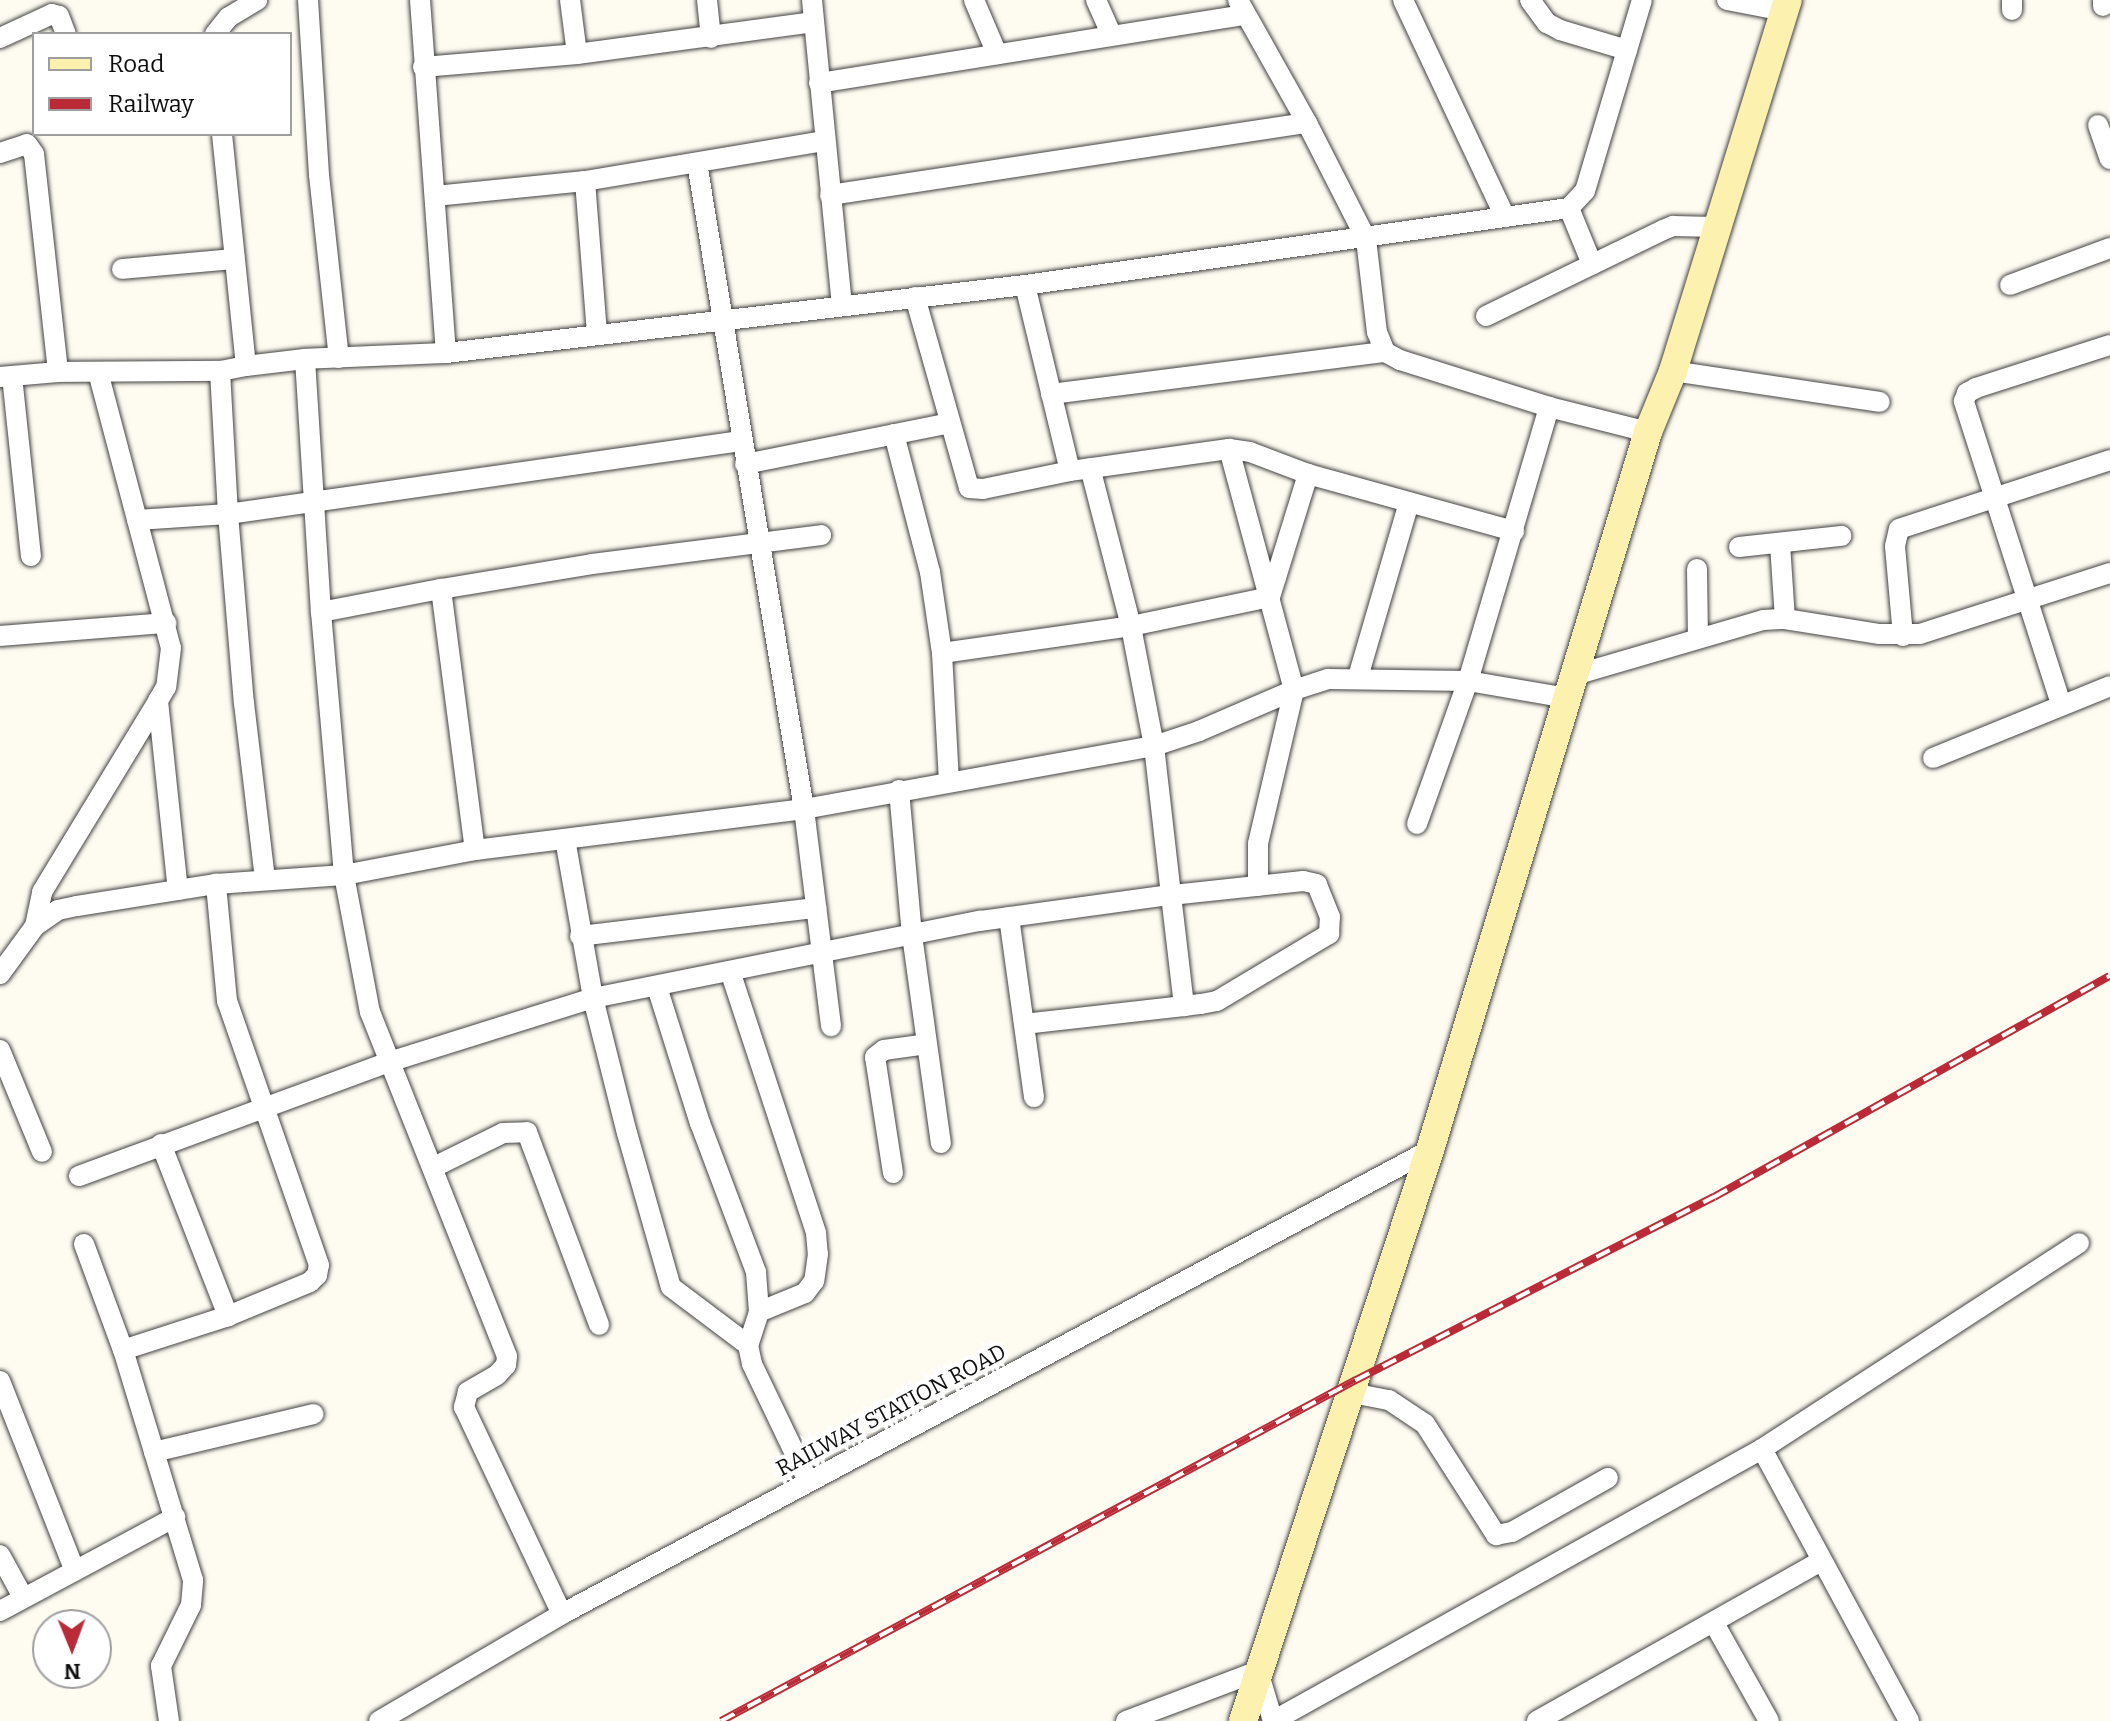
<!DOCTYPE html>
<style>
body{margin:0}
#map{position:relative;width:2110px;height:1721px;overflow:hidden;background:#fefbf1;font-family:Bitter,serif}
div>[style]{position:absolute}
.roads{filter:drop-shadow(0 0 2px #424242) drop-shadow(0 0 2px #424242)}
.minor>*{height:20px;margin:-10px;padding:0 10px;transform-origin:10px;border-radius:10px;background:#fff}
.secondary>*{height:28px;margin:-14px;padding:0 14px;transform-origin:14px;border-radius:14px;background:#fcf1af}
.rail>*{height:8px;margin-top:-4px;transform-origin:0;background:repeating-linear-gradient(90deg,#fff 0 15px,#ba2b37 0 30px);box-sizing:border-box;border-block:2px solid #ba2b37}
span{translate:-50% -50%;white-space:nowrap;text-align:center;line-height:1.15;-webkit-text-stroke:8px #fff;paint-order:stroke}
.street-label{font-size:22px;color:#0f0f0f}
.legend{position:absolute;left:32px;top:32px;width:260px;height:104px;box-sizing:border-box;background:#fff;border:2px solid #9f9f9f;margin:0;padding:10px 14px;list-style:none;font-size:24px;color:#0f0f0f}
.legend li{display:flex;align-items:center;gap:16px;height:40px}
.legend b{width:40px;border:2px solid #9f9f9f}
.north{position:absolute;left:32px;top:1609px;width:80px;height:80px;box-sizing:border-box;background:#fff;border:2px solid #9f9f9f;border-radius:50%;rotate:179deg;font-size:22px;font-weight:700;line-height:32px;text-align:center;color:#0f0f0f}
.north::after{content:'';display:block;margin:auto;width:28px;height:36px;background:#ba2b37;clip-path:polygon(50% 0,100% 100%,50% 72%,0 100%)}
</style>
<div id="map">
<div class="roads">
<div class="minor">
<div style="left:308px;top:0;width:175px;rotate:86.4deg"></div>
<div style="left:319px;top:175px;width:184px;rotate:83.8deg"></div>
<div style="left:420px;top:0;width:354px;rotate:85.8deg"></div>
<div style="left:446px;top:353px;width:141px;rotate:177.6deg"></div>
<div style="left:305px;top:359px;width:254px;rotate:86.4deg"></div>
<div style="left:321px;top:612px;width:122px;rotate:-10.9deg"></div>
<div style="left:441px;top:589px;width:263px;rotate:82.6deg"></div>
<div style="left:475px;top:850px;width:332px;rotate:-7.1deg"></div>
<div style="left:804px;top:809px;width:356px;rotate:-10.2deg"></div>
<div style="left:1154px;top:746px;width:47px;rotate:-18.4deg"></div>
<div style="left:1199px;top:731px;width:103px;rotate:-23.3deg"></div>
<div style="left:1294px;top:690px;width:36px;rotate:-18deg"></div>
<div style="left:1328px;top:679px;width:140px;rotate:0.8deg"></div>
<div style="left:1468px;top:681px;width:100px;rotate:9.7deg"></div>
<div style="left:570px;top:0;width:54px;rotate:82.6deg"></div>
<div style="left:707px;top:0;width:38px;rotate:84deg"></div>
<div style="left:812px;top:0;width:306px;rotate:84.4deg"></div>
<div style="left:974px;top:0;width:59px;rotate:66.9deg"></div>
<div style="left:1096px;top:0;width:37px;rotate:66deg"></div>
<div style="left:1238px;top:0;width:141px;rotate:60.7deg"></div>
<div style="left:1307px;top:123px;width:130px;rotate:63deg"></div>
<div style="left:1366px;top:239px;width:94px;rotate:83.3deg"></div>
<div style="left:1377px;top:332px;width:22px;rotate:68deg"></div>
<div style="left:1385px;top:352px;width:17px;rotate:28deg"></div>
<div style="left:1400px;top:360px;width:156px;rotate:17.5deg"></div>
<div style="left:1549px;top:407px;width:102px;rotate:14.2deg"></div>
<div style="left:1403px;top:0;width:240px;rotate:64.8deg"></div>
<div style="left:1530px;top:0;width:29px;rotate:54deg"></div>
<div style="left:1547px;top:23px;width:15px;rotate:28deg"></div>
<div style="left:1560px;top:30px;width:70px;rotate:16.6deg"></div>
<div style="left:1727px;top:0;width:58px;rotate:10.9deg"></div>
<div style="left:2012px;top:0;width:10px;rotate:90deg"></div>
<div style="left:2103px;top:0;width:6px;rotate:90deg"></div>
<div style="left:215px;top:34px;width:22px;rotate:-51deg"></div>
<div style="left:229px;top:17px;width:33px;rotate:-31deg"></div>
<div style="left:0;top:38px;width:57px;rotate:-24.8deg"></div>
<div style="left:52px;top:14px;width:7px;rotate:16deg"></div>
<div style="left:59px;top:16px;width:19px;rotate:69deg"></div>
<div style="left:423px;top:67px;width:155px;rotate:-4.8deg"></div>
<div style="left:577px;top:54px;width:239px;rotate:-7.7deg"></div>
<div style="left:819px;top:83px;width:431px;rotate:-9.1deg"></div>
<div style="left:2098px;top:125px;width:36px;rotate:71deg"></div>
<div style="left:222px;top:134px;width:233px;rotate:84.1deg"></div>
<div style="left:246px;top:366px;width:26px;rotate:169deg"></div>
<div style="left:220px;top:371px;width:143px;rotate:86.8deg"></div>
<div style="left:228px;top:514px;width:190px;rotate:85.2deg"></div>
<div style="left:244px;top:703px;width:178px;rotate:83.2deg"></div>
<div style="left:0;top:153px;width:28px;rotate:-18deg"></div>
<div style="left:27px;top:144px;width:12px;rotate:55deg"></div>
<div style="left:34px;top:154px;width:219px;rotate:83.7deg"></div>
<div style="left:697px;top:163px;width:655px;rotate:80.6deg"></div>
<div style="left:804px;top:809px;width:219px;rotate:82.9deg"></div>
<div style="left:585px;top:181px;width:154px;rotate:85.5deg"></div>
<div style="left:830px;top:195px;width:482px;rotate:-8.6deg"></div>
<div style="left:435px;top:196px;width:151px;rotate:-5.7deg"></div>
<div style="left:585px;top:181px;width:243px;rotate:-9.5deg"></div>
<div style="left:1569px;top:208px;width:61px;rotate:67.7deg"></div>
<div style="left:122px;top:269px;width:113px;rotate:-5.1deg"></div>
<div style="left:1025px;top:285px;width:191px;rotate:76.4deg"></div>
<div style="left:2010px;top:285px;width:107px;rotate:-20.3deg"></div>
<div style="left:915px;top:297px;width:198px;rotate:74.2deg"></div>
<div style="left:969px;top:488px;width:14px;rotate:4deg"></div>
<div style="left:983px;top:489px;width:89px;rotate:-11.7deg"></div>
<div style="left:1070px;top:471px;width:161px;rotate:-7.9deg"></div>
<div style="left:1229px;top:449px;width:250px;rotate:74.9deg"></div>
<div style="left:1294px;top:690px;width:158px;rotate:103.2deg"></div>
<div style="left:1258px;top:844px;width:42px;rotate:90deg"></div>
<div style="left:1486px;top:316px;width:197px;rotate:-25.9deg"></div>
<div style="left:1663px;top:230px;width:11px;rotate:-22deg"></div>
<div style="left:1673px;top:226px;width:42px;rotate:1.4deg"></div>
<div style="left:446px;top:353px;width:583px;rotate:-6.7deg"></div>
<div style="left:1025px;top:285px;width:549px;rotate:-8.06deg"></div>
<div style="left:1569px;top:208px;width:23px;rotate:-47deg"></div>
<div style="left:1585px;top:191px;width:199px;rotate:-73.4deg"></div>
<div style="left:246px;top:366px;width:59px;rotate:-6.8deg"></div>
<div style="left:1673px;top:371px;width:209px;rotate:8.5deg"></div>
<div style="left:98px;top:372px;width:285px;rotate:75.2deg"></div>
<div style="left:171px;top:648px;width:39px;rotate:97deg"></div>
<div style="left:166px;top:687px;width:16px;rotate:120deg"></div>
<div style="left:158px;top:701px;width:190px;rotate:84deg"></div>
<div style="left:12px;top:376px;width:181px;rotate:84deg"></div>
<div style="left:0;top:377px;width:58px;rotate:-4.9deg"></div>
<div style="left:58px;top:372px;width:162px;rotate:-0.4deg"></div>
<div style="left:1051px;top:394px;width:337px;rotate:-7.2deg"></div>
<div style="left:894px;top:434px;width:143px;rotate:75.4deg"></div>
<div style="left:930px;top:572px;width:82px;rotate:81.6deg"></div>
<div style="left:942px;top:653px;width:128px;rotate:86.9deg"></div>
<div style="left:1229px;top:449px;width:21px;rotate:8deg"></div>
<div style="left:1250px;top:452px;width:62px;rotate:20.8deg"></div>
<div style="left:1308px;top:474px;width:214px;rotate:15.5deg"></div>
<div style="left:745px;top:464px;width:209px;rotate:-11.3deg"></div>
<div style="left:137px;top:520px;width:91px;rotate:-3.8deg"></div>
<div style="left:228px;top:514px;width:518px;rotate:-8.1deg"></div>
<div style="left:1780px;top:544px;width:75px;rotate:86.2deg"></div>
<div style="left:1739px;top:547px;width:103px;rotate:-6.2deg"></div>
<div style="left:1697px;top:569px;width:69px;rotate:89.2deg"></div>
<div style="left:441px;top:589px;width:153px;rotate:-9.4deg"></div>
<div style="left:592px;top:564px;width:231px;rotate:-7.2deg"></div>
<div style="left:321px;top:612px;width:264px;rotate:85deg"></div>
<div style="left:344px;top:875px;width:139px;rotate:79.3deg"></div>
<div style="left:370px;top:1012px;width:370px;rotate:68.3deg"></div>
<div style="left:507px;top:1356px;width:9px;rotate:96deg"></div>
<div style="left:506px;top:1365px;width:13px;rotate:132deg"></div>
<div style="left:497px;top:1375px;width:34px;rotate:150deg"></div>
<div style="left:468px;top:1392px;width:16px;rotate:105deg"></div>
<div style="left:464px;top:1407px;width:229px;rotate:64.7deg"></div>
<div style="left:0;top:636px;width:167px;rotate:-4.5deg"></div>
<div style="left:1903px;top:636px;width:90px;rotate:-95.1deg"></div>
<div style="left:1895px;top:546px;width:17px;rotate:-77deg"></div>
<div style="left:1899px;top:529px;width:222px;rotate:-18.1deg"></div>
<div style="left:942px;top:653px;width:191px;rotate:-8.1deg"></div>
<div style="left:1131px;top:626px;width:142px;rotate:-11.8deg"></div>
<div style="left:1270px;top:597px;width:129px;rotate:-72.8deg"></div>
<div style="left:1575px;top:675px;width:196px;rotate:-16.3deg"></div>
<div style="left:1763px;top:620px;width:22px;rotate:-3deg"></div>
<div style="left:1785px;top:619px;width:96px;rotate:9deg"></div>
<div style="left:1880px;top:634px;width:40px"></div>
<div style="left:1920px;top:634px;width:200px;rotate:-17.8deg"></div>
<div style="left:1358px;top:677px;width:181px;rotate:-73.7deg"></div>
<div style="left:2061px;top:704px;width:318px;rotate:-107.8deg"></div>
<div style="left:1964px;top:401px;width:9px;rotate:-69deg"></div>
<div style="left:1967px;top:393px;width:10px;rotate:-29deg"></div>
<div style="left:1976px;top:388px;width:141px;rotate:-17.8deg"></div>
<div style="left:1933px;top:758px;width:191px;rotate:-22.1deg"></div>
<div style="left:899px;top:790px;width:146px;rotate:84.9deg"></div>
<div style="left:912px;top:935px;width:210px;rotate:82.1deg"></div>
<div style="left:1417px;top:824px;width:152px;rotate:-70.4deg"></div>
<div style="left:1468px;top:681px;width:286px;rotate:-73.5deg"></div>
<div style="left:565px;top:839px;width:161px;rotate:80deg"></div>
<div style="left:593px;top:998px;width:139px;rotate:75.9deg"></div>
<div style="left:627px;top:1133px;width:160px;rotate:74.1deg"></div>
<div style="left:671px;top:1287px;width:96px;rotate:37deg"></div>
<div style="left:1009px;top:917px;width:182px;rotate:82.1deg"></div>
<div style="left:35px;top:926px;width:35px;rotate:-78deg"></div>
<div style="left:42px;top:892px;width:223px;rotate:-58.7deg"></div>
<div style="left:580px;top:936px;width:238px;rotate:-6.8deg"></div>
<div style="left:730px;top:971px;width:276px;rotate:71.8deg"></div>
<div style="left:816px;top:1233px;width:21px;rotate:85deg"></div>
<div style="left:818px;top:1254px;width:27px;rotate:98deg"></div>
<div style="left:814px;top:1281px;width:15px;rotate:127deg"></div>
<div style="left:805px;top:1293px;width:50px;rotate:157.6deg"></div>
<div style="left:0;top:974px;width:59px;rotate:-53.9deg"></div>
<div style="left:35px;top:926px;width:28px;rotate:-35deg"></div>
<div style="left:58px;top:910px;width:19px;rotate:-12deg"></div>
<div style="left:77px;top:906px;width:141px;rotate:-9deg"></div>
<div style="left:216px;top:884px;width:128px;rotate:-4deg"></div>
<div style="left:344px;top:875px;width:133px;rotate:-10.8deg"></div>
<div style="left:657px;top:987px;width:143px;rotate:72.5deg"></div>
<div style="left:700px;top:1123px;width:159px;rotate:69.4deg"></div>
<div style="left:756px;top:1272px;width:40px;rotate:85.7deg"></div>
<div style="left:759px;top:1312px;width:35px;rotate:108deg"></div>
<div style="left:748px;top:1345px;width:19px;rotate:78deg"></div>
<div style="left:752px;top:1364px;width:130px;rotate:64.4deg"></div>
<div style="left:1024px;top:1024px;width:161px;rotate:-6.4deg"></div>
<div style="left:1184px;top:1006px;width:17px;rotate:-7deg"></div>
<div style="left:1201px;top:1004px;width:16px;rotate:-11deg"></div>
<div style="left:1217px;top:1001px;width:131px;rotate:-30.9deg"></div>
<div style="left:1329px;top:934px;width:17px;rotate:-87deg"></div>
<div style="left:1330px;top:917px;width:35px;rotate:-112deg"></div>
<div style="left:1317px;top:884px;width:14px;rotate:-168deg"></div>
<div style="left:1303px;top:881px;width:133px;rotate:173.9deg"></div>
<div style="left:1171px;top:895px;width:112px;rotate:83.3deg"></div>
<div style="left:0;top:1050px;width:110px;rotate:67.6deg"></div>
<div style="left:161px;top:1144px;width:185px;rotate:68.7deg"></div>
<div style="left:228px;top:1316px;width:89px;rotate:-22.5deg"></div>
<div style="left:310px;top:1282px;width:10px;rotate:-45deg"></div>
<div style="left:317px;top:1275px;width:10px;rotate:-79deg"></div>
<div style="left:319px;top:1265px;width:280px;rotate:-109.2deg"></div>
<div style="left:227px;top:1001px;width:118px;rotate:-95.4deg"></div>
<div style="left:434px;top:1167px;width:77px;rotate:-26.2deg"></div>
<div style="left:503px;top:1133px;width:24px;rotate:-2deg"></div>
<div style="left:527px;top:1132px;width:206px;rotate:69.5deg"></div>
<div style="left:893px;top:1173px;width:117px;rotate:-98.8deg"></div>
<div style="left:875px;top:1057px;width:11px;rotate:-38deg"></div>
<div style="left:884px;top:1050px;width:43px;rotate:-7.9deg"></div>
<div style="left:79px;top:1176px;width:330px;rotate:-20.2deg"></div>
<div style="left:389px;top:1062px;width:214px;rotate:-17.4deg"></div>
<div style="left:593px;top:998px;width:395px;rotate:-11.3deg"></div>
<div style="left:980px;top:921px;width:193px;rotate:-7.8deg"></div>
<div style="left:1171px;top:895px;width:150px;rotate:-96.5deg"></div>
<div style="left:1154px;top:746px;width:122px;rotate:-100.9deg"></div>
<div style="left:1131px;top:626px;width:163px;rotate:-104.5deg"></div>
<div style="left:84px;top:1244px;width:113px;rotate:69.8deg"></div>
<div style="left:0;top:1381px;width:202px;rotate:68.5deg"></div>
<div style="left:1352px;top:1393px;width:38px;rotate:11deg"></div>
<div style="left:1389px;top:1400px;width:43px;rotate:33.7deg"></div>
<div style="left:1425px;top:1424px;width:132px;rotate:57.4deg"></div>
<div style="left:1496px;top:1535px;width:16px;rotate:-11deg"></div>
<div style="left:1512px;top:1532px;width:110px;rotate:-29.4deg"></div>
<div style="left:1762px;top:1449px;width:378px;rotate:-33deg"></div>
<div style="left:154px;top:1452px;width:164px;rotate:-13.4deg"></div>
<div style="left:0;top:1555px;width:48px;rotate:61.3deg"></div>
<div style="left:0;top:1611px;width:199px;rotate:-28.2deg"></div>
<div style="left:1714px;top:1623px;width:112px;rotate:60.7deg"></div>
<div style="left:169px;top:1721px;width:56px;rotate:-98.3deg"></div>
<div style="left:161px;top:1666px;width:68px;rotate:-63.8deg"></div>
<div style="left:191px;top:1605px;width:25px;rotate:-85deg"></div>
<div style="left:193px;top:1580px;width:240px;rotate:-106.9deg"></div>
<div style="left:123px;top:1350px;width:110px;rotate:-17.9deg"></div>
<div style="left:379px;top:1721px;width:212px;rotate:-30.3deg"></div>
<div style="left:562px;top:1614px;width:984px;rotate:-28.13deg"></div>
<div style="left:1126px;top:1721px;width:141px;rotate:-20.7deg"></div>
<div style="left:1258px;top:1671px;width:52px;rotate:73.3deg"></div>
<div style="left:1273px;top:1721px;width:560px;rotate:-29.08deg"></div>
<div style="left:1762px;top:1449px;width:309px;rotate:61.6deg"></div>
<div style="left:1537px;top:1721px;width:326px;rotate:-29.4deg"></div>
</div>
<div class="secondary">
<div style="left:1243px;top:1721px;width:601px;rotate:-71.87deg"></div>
<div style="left:1430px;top:1150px;width:750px;rotate:-73.11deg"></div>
<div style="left:1648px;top:432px;width:66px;rotate:-67.7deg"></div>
<div style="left:1673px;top:371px;width:388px;rotate:-72.8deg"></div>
</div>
</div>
<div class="rail">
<div style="left:721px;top:1721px;width:721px;rotate:-28.24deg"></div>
<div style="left:1356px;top:1380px;width:402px;rotate:-27.1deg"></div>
<div style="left:1714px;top:1197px;width:453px;rotate:-29.2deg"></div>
</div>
<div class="street-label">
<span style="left:891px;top:1410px;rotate:-28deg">RAILWAY STATION ROAD</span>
</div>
<ul class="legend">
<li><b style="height:10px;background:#fcf1af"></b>Road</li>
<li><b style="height:10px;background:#ba2b37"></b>Railway</li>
</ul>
<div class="north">N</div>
</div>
